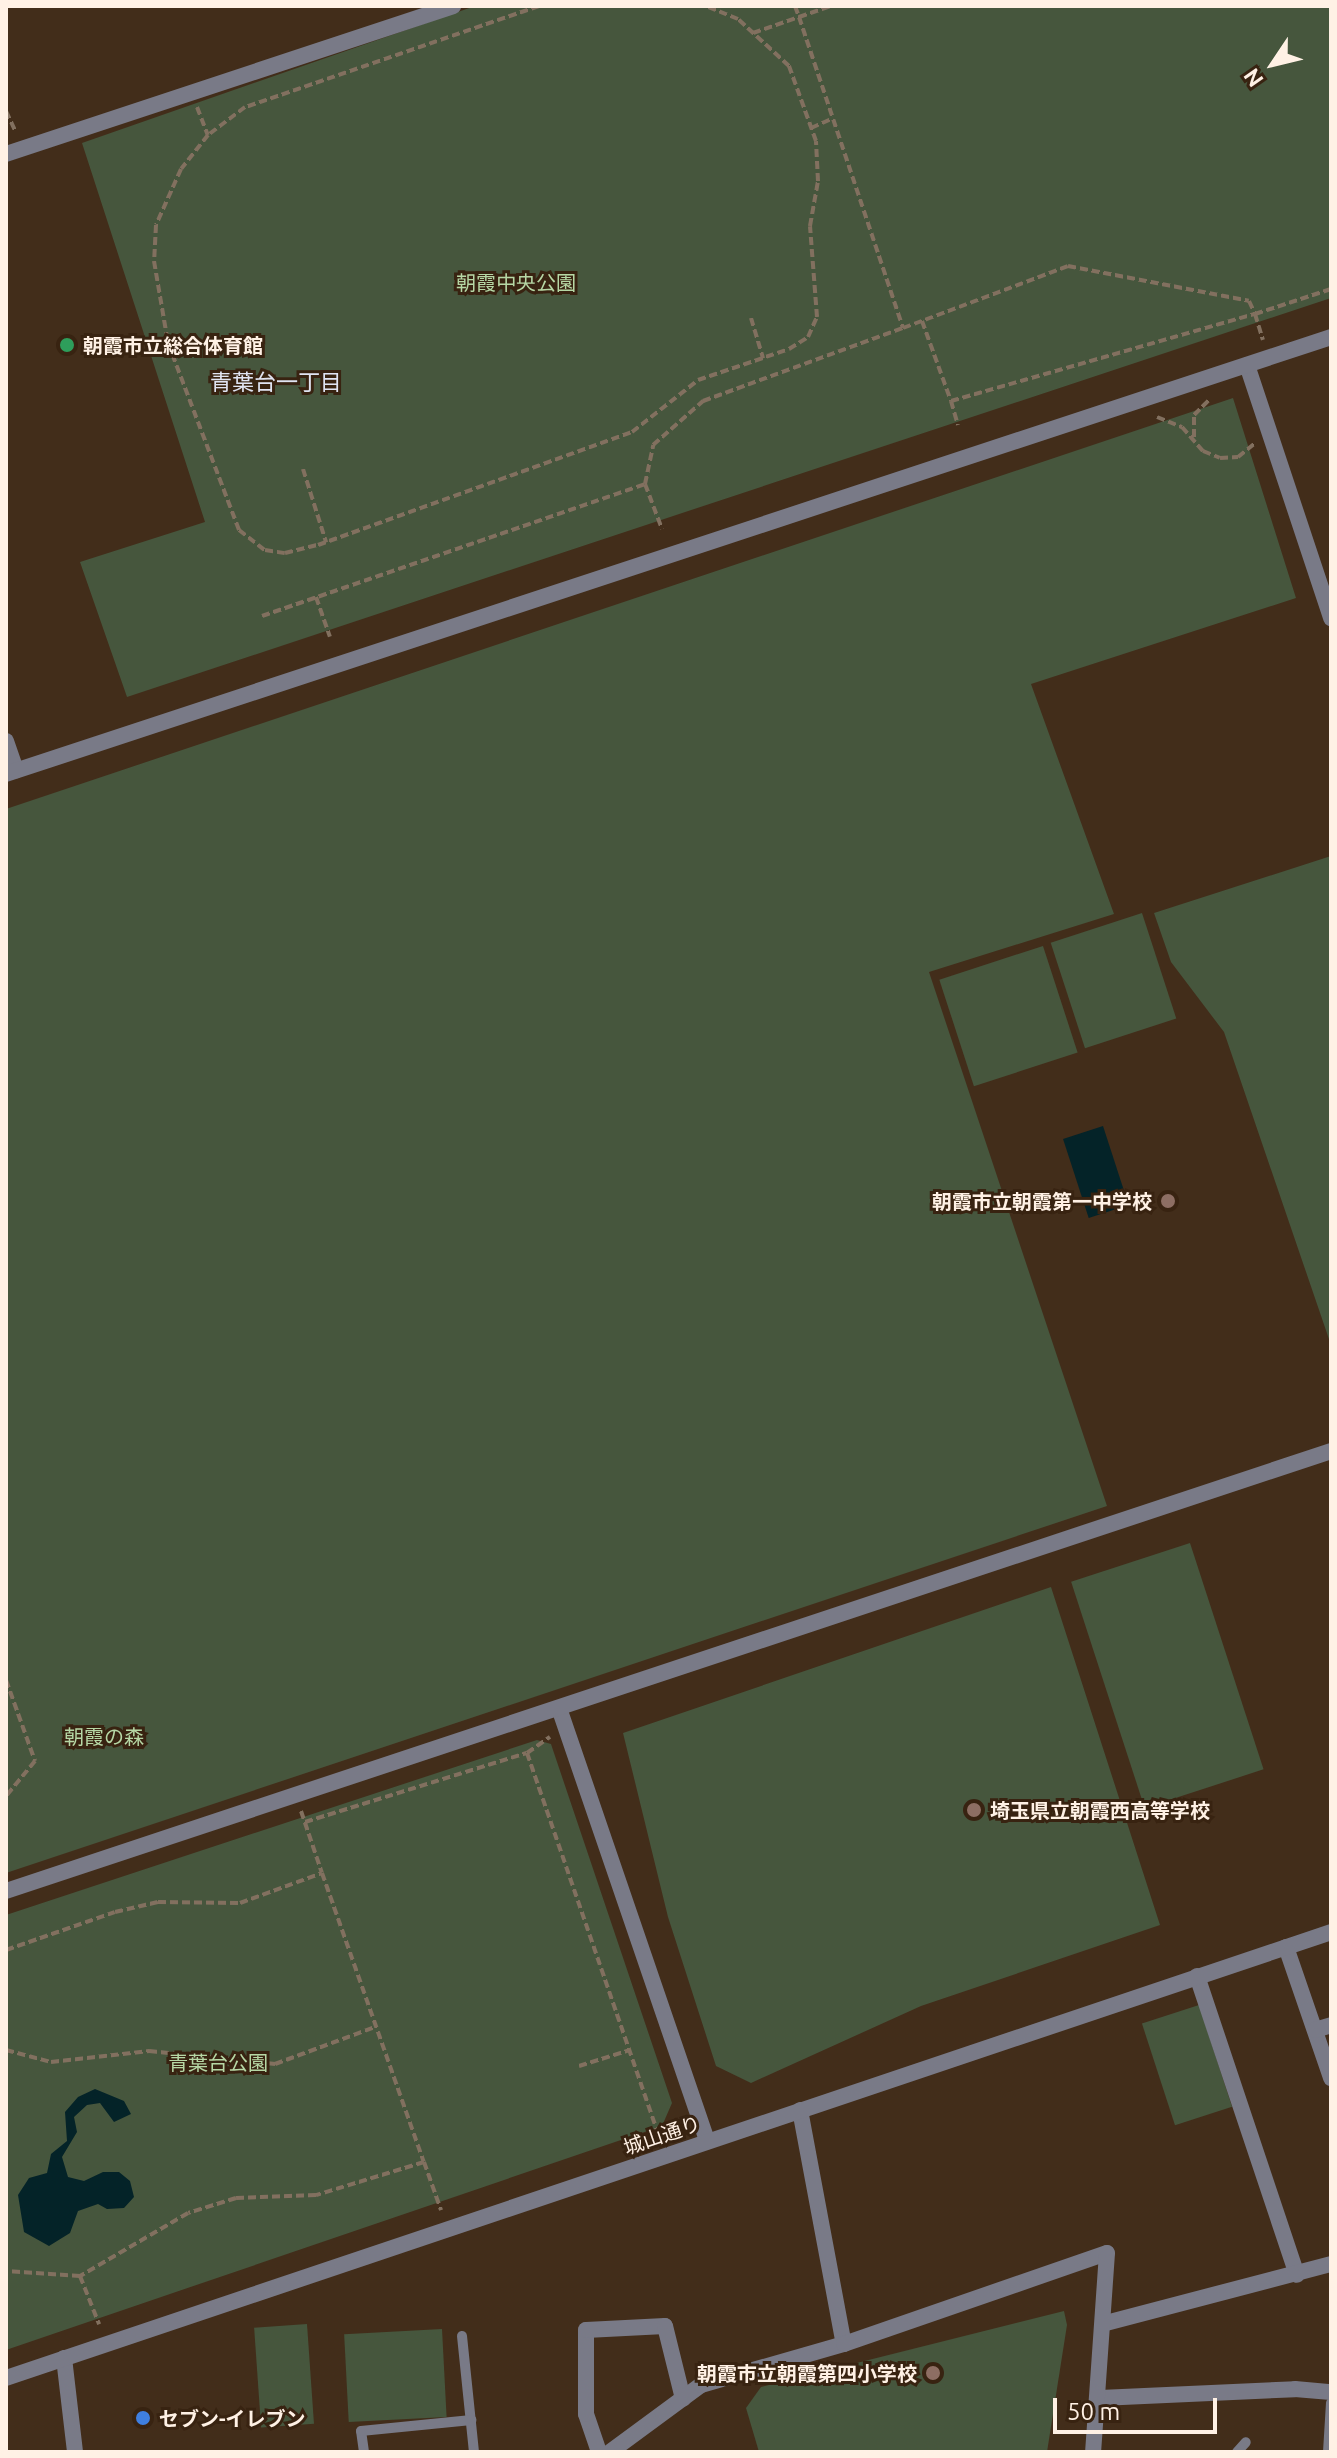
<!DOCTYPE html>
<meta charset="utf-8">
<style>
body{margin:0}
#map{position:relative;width:1337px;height:2458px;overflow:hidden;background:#422d1a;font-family:Ubuntu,"Noto Sans JP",sans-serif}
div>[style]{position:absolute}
.green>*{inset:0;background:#46563d;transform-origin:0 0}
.water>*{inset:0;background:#042328;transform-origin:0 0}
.path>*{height:4px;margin-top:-2px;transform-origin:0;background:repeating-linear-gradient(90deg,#82705f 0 8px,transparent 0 12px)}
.service>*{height:10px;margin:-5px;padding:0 5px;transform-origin:5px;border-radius:5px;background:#797a87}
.minor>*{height:16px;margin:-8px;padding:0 8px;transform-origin:8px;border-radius:8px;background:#797a87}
.tertiary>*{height:16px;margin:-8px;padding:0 8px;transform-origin:8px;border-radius:8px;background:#797a87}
.dots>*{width:22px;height:22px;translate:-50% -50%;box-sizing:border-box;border:4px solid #382311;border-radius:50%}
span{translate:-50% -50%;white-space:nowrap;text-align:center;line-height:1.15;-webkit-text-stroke:6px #382311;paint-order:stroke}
.park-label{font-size:20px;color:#b6d7a5}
.poi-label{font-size:20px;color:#fff1e5;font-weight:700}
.left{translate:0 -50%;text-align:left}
.right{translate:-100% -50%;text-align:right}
.street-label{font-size:20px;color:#fff1e5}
.neighbourhood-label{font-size:22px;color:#e0e4f2}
.frame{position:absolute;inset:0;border:8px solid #fff1e5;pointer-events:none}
.north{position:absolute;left:1233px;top:24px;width:80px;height:80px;-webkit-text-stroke:6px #382311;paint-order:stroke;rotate:235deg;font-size:22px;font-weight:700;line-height:32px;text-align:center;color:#fff1e5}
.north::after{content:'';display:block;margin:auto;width:28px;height:36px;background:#fff1e5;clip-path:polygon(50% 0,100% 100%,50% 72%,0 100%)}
.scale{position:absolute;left:1053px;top:2398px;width:164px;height:36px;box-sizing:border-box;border:4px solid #fff1e5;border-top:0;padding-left:10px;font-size:24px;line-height:28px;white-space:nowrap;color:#fff1e5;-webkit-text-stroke:6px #382311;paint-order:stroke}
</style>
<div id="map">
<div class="green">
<div style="clip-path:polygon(475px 6px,1331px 6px,1331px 298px,127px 697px,80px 562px,205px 522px,82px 143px)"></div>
<div style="clip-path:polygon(1233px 398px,1296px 598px,1031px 684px,1114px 914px,929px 972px,1107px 1506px,6px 1873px,6px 809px)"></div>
<div style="clip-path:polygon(1331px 856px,1331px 1345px,1224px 1032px,1171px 962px,1154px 913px)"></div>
<div style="left:1142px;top:913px;width:111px;height:96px;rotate:72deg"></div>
<div style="left:1043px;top:946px;width:112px;height:109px;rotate:72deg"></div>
<div style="left:1190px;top:1543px;width:238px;height:125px;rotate:72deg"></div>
<div style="clip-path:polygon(1051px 1587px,1160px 1925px,921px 2006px,751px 2083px,716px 2066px,668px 1917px,623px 1733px)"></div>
<div style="clip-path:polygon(537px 1740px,551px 1744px,554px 1753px,672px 2103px,662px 2126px,6px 2350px,6px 1915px)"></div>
<div style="left:1199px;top:2005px;width:107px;height:60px;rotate:72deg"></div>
<div style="clip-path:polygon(1064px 2311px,1067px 2325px,1047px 2452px,759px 2452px,746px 2408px,761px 2387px)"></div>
<div style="left:307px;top:2324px;width:100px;height:53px;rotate:86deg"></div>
<div style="left:442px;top:2329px;width:88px;height:98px;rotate:87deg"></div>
</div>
<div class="water">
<div style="left:1103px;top:1126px;width:83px;height:42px;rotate:72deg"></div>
<div style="clip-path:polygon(95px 2089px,124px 2101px,131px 2114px,114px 2122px,100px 2103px,87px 2105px,74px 2117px,77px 2132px,62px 2157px,68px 2177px,84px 2181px,103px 2172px,119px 2172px,130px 2181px,134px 2197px,124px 2208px,107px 2209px,98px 2204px,78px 2211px,70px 2233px,49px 2246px,24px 2232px,18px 2195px,29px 2178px,47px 2173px,51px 2154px,67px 2141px,65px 2112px,78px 2097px)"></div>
</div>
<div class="path">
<div style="left:539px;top:6px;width:311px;rotate:161deg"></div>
<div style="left:245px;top:107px;width:46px;rotate:142.9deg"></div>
<div style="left:208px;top:135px;width:43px;rotate:128.5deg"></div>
<div style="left:181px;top:169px;width:61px;rotate:114.1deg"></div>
<div style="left:156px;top:225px;width:36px;rotate:93deg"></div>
<div style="left:154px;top:261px;width:83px;rotate:80.3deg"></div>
<div style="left:168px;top:343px;width:200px;rotate:69.2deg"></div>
<div style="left:239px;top:530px;width:33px;rotate:38deg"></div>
<div style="left:265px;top:550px;width:20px;rotate:9deg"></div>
<div style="left:285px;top:553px;width:34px;rotate:-14deg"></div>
<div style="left:318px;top:545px;width:334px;rotate:-19.8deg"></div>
<div style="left:632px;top:432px;width:84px;rotate:-38.2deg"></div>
<div style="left:698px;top:380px;width:96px;rotate:-18.8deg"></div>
<div style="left:789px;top:349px;width:22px;rotate:-32deg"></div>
<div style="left:808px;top:337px;width:22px;rotate:-66deg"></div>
<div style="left:817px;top:317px;width:91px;rotate:-94.4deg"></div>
<div style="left:810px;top:226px;width:46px;rotate:-79.9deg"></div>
<div style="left:818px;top:181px;width:40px;rotate:-92.9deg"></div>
<div style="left:816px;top:141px;width:80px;rotate:-109.8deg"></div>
<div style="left:789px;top:66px;width:69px;rotate:-137.3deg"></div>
<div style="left:738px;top:19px;width:35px;rotate:-158deg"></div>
<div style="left:795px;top:6px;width:12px;rotate:70deg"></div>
<div style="left:799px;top:17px;width:34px;rotate:-19deg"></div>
<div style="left:753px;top:33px;width:49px;rotate:-19.2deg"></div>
<div style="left:799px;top:17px;width:328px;rotate:71.5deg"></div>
<div style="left:903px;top:328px;width:176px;rotate:-20.6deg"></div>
<div style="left:1068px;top:266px;width:184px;rotate:10.9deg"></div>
<div style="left:1249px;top:301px;width:14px;rotate:65deg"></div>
<div style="left:1255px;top:314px;width:80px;rotate:-18.2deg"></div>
<div style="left:197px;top:107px;width:30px;rotate:69deg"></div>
<div style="left:6px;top:111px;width:21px;rotate:65deg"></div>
<div style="left:811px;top:128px;width:24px;rotate:-24deg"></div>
<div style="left:751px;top:318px;width:42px;rotate:73.3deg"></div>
<div style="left:922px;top:321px;width:85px;rotate:70.1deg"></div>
<div style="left:951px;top:401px;width:316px;rotate:-16deg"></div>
<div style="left:1255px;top:314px;width:27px;rotate:73deg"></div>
<div style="left:951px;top:401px;width:25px;rotate:74deg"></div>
<div style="left:1157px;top:417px;width:27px;rotate:22deg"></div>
<div style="left:1182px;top:427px;width:32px;rotate:49deg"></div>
<div style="left:1203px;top:451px;width:18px;rotate:22deg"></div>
<div style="left:1220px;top:458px;width:18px;rotate:-3deg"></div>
<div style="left:1238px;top:457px;width:21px;rotate:-39deg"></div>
<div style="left:1194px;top:437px;width:22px;rotate:-90deg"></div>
<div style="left:1194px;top:415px;width:21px;rotate:-45deg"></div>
<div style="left:303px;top:469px;width:77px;rotate:72.5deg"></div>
<div style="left:645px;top:484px;width:48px;rotate:69.3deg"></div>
<div style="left:316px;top:597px;width:42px;rotate:70.7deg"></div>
<div style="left:262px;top:616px;width:405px;rotate:-19deg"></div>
<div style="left:645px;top:484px;width:40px;rotate:-78deg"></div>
<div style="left:653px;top:445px;width:67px;rotate:-41.3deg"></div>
<div style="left:703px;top:401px;width:213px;rotate:-20.1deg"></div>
<div style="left:6px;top:1680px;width:86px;rotate:70.3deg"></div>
<div style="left:35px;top:1761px;width:45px;rotate:129.6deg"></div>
<div style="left:527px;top:1753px;width:405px;rotate:71deg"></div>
<div style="left:301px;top:1811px;width:65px;rotate:71.3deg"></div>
<div style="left:305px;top:1822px;width:232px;rotate:-17.3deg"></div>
<div style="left:527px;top:1753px;width:28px;rotate:-35deg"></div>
<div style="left:6px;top:1950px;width:115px;rotate:-19.2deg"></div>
<div style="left:115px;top:1912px;width:44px;rotate:-13.1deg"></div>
<div style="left:158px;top:1902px;width:82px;rotate:0.7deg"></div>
<div style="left:240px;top:1903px;width:87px;rotate:-20.1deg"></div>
<div style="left:322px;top:1873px;width:306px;rotate:70.6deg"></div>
<div style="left:424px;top:2162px;width:113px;rotate:163deg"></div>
<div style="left:316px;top:2195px;width:80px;rotate:177.9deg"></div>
<div style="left:236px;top:2198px;width:50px;rotate:162.6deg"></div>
<div style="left:188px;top:2213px;width:125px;rotate:149.7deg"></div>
<div style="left:80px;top:2276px;width:74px;rotate:-176.1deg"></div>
<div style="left:6px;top:2050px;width:47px;rotate:14.9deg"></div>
<div style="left:51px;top:2062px;width:99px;rotate:-6.4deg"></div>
<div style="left:149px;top:2051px;width:127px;rotate:5.9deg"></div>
<div style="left:275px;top:2064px;width:107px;rotate:-20.3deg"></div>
<div style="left:579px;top:2066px;width:53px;rotate:-17.4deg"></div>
<div style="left:424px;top:2162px;width:51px;rotate:70.5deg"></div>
<div style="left:80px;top:2276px;width:52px;rotate:68.4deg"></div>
</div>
<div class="service">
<div style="left:462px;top:2336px;width:117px;rotate:84.1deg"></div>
<div style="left:364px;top:2452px;width:21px;rotate:-98deg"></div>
<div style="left:361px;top:2431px;width:111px;rotate:-5.7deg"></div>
<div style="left:1237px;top:2452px;width:13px;rotate:-48deg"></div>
<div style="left:1328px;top:2452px;width:49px;rotate:-86.5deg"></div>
</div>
<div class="minor">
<div style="left:6px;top:154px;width:471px;rotate:-18.3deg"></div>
<div style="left:1286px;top:1947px;width:139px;rotate:71deg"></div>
<div style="left:1197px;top:1976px;width:315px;rotate:71.5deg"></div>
<div style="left:1315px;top:2030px;width:17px;rotate:-17deg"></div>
<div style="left:800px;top:2110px;width:238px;rotate:79.4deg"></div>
<div style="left:1106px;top:2323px;width:233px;rotate:-14.7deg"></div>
<div style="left:64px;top:2358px;width:95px;rotate:83.3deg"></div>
<div style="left:1100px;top:2398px;width:195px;rotate:-2.6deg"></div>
<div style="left:1295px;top:2389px;width:36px;rotate:5deg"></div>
<div style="left:599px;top:2452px;width:40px;rotate:-108.9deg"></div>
<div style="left:586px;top:2414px;width:84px;rotate:-90deg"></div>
<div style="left:586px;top:2330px;width:79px;rotate:-2.9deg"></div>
<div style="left:665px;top:2326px;width:75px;rotate:76.1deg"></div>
<div style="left:610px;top:2452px;width:113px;rotate:-36.4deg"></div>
<div style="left:701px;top:2385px;width:149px;rotate:-16deg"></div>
<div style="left:844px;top:2344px;width:278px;rotate:-19.1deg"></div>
<div style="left:1107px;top:2253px;width:199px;rotate:94deg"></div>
</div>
<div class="tertiary">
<div style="left:1247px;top:365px;width:267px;rotate:71.6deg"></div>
<div style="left:6px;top:741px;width:31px;rotate:71deg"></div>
<div style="left:6px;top:774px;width:1395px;rotate:-18.25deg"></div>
<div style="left:559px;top:1708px;width:458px;rotate:71.1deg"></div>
<div style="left:6px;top:1891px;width:1396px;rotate:-18.37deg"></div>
<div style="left:6px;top:2378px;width:1398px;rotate:-18.6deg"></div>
</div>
<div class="dots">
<div style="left:67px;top:345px;background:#2e9e5b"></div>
<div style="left:1168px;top:1201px;background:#8d6e63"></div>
<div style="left:974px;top:1810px;background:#8d6e63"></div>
<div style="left:933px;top:2373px;background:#8d6e63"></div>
<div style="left:143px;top:2418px;background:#3f7fe0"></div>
</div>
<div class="park-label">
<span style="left:516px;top:282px">朝霞中央公園</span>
<span style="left:104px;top:1736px">朝霞の森</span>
<span style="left:218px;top:2062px">青葉台公園</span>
</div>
<div class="poi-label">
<span class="left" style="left:83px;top:345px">朝霞市立総合体育館</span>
<span class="right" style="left:1152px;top:1201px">朝霞市立朝霞第一中学校</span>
<span class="left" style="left:990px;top:1810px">埼玉県立朝霞西高等学校</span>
<span class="right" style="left:917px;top:2373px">朝霞市立朝霞第四小学校</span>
<span class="left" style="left:159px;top:2418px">セブン-イレブン</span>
</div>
<div class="street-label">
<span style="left:662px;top:2135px;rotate:-19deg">城山通り</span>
</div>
<div class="neighbourhood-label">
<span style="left:276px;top:382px">青葉台一丁目</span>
</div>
<div class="frame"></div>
<div class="north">N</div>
<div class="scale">50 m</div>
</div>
